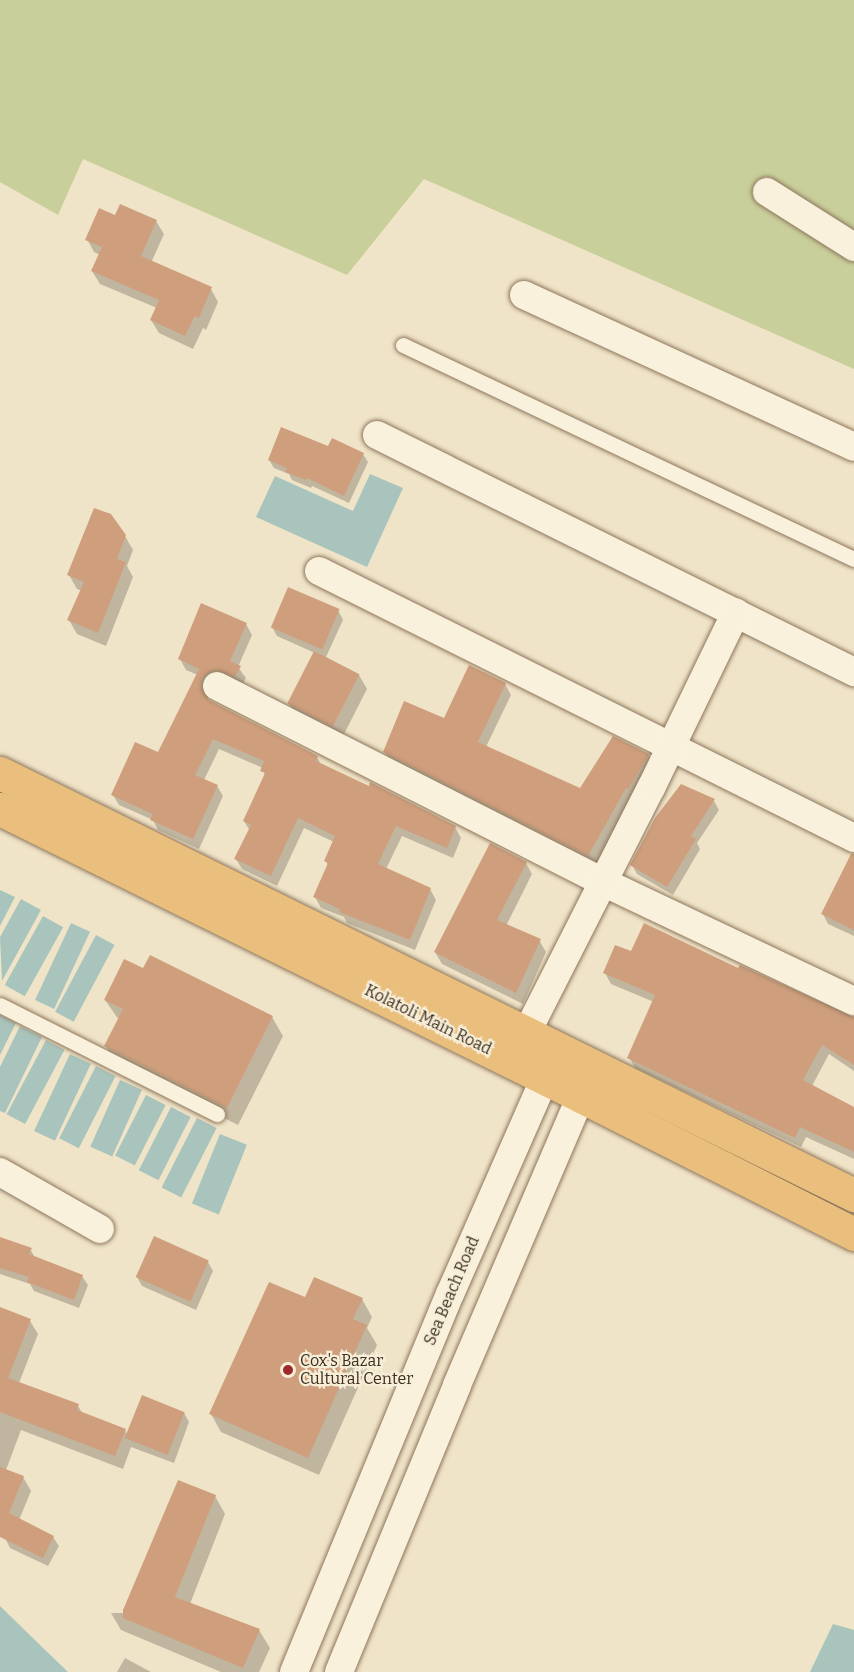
<!DOCTYPE html>
<style>
body{margin:0}
#map{position:relative;width:854px;height:1672px;overflow:hidden;background:#f0e4c8;font-family:Bitter,serif}
div>[style]{position:absolute}
.green>*{inset:0;background:#c9cf9b}
.water>*{inset:0;background:#a9c4bc;transform-origin:0 0}
.shadow>*{inset:0;background:#0003}
.building>*{inset:0;background:#cf9f7d;transform-origin:0 0}
.roads{filter:drop-shadow(0 0 2px #8d765c) drop-shadow(0 0 2px #8d765c)}
.service>*{height:15px;margin:-7.5px;padding:0 7.5px;transform-origin:7.5px;border-radius:7.5px;background:#faf1dc}
.minor>*{height:28px;margin:-14px;padding:0 14px;transform-origin:14px;border-radius:14px;background:#faf1dc}
.trunk>*{height:33px;margin:-16.5px;padding:0 16.5px;transform-origin:16.5px;border-radius:16.5px;background:#eabe7c}
.dots>*{width:16px;height:16px;translate:-50% -50%;box-sizing:border-box;border:3px solid #f7eed8;border-radius:50%}
span{translate:-50% -50%;white-space:nowrap;text-align:center;line-height:1.15;-webkit-text-stroke:4.5px #f7eed8;paint-order:stroke}
.street-label{font-size:16px;color:#3d2e20}
.poi-label{font-size:16px;color:#3d2e20}
.left{translate:0 -50%;text-align:left}
</style>
<div id="map">
<div class="green">
<div style="clip-path:polygon(0 0,854px 0,854px 369px,424px 179px,347px 275px,83px 159px,58px 215px,0 182px)"></div>
</div>
<div class="water">
<div style="clip-path:polygon(370px 474px,403px 488px,367px 567px,256px 517px,275px 476px,353px 511px)"></div>
<div style="clip-path:polygon(0 890px,15px 897px,0 926px)"></div>
<div style="clip-path:polygon(21px 899px,41px 910px,2px 981px,0 937px)"></div>
<div style="left:43px;top:916px;width:23px;height:79px;rotate:29deg"></div>
<div style="left:71px;top:923px;width:21px;height:85px;rotate:25deg"></div>
<div style="left:96px;top:935px;width:21px;height:87px;rotate:28deg"></div>
<div style="clip-path:polygon(0 1015px,16px 1023px,0 1055px)"></div>
<div style="clip-path:polygon(20px 1026px,42px 1037px,5px 1113px,0 1111px,0 1067px)"></div>
<div style="left:46px;top:1040px;width:21px;height:84px;rotate:28deg"></div>
<div style="left:70px;top:1054px;width:23px;height:85px;rotate:25deg"></div>
<div style="left:96px;top:1066px;width:22px;height:81px;rotate:27deg"></div>
<div style="left:120px;top:1080px;width:24px;height:73px;rotate:24deg"></div>
<div style="left:146px;top:1095px;width:22px;height:68px;rotate:27deg"></div>
<div style="left:171px;top:1107px;width:22px;height:71px;rotate:27deg"></div>
<div style="left:197px;top:1118px;width:22px;height:78px;rotate:27deg"></div>
<div style="left:220px;top:1134px;width:29px;height:75px;rotate:22deg"></div>
<div style="clip-path:polygon(0 1606px,40px 1645px,68px 1672px,0 1672px)"></div>
<div style="clip-path:polygon(833px 1624px,854px 1630px,854px 1672px,810px 1672px)"></div>
</div>
<div class="shadow">
<div style="clip-path:polygon(116px 217px,156px 221px,164px 234px,151px 263px,211px 289px,218px 302px,206px 330px,203px 328px,193px 349px,159px 333px,151px 320px,157px 308px,100px 284px,92px 271px,100px 255px,94px 252px,87px 239px)"></div>
<div style="clip-path:polygon(363px 454px,368px 462px,349px 503px,312px 486px,311px 488px,292px 480px,289px 474px,274px 468px,269px 460px)"></div>
<div style="clip-path:polygon(125px 536px,133px 550px,127px 566px,133px 577px,106px 646px,77px 634px,69px 620px,82px 591px,77px 589px,69px 575px)"></div>
<div style="clip-path:polygon(338px 610px,343px 620px,326px 657px,359px 675px,367px 689px,341px 740px,297px 717px,289px 703px,315px 653px,277px 636px,272px 627px)"></div>
<div style="clip-path:polygon(246px 624px,252px 635px,238px 667px,246px 678px,241px 687px,207px 690px,208px 702px,317px 757px,322px 766px,455px 827px,461px 838px,453px 858px,402px 836px,386px 869px,430px 889px,436px 900px,415px 950px,347px 923px,344px 917px,321px 908px,315px 897px,328px 866px,326px 861px,334px 842px,304px 828px,277px 886px,242px 869px,236px 859px,250px 831px,244px 821px,265px 776px,263px 768px,219px 749px,204px 780px,217px 786px,223px 796px,199px 849px,158px 830px,153px 820px,119px 805px,113px 795px,159px 754px,198px 675px,186px 670px,180px 659px)"></div>
<div style="clip-path:polygon(505px 684px,511px 695px,486px 747px,580px 790px,648px 755px,654px 766px,632px 798px,595px 866px,391px 762px,385px 752px)"></div>
<div style="clip-path:polygon(714px 801px,719px 810px,697px 843px,700px 849px,673px 895px,637px 874px,632px 865px)"></div>
<div style="clip-path:polygon(526px 863px,532px 874px,506px 926px,539px 940px,546px 952px,523px 1004px,442px 964px,435px 952px)"></div>
<div style="clip-path:polygon(854px 868px,854px 936px,828px 924px,823px 914px)"></div>
<div style="clip-path:polygon(632px 953px,738px 970px,854px 1019px,854px 1071px,829px 1054px,812px 1086px,854px 1108px,854px 1159px,806px 1137px,801px 1147px,635px 1068px,629px 1057px,654px 1002px,611px 984px,605px 973px)"></div>
<div style="clip-path:polygon(144px 971px,272px 1017px,283px 1036px,238px 1125px,116px 1064px,106px 1046px,119px 1020px,105px 1000px)"></div>
<div style="clip-path:polygon(0 1239px,30px 1249px,36px 1259px,82px 1276px,88px 1285px,79px 1308px,34px 1291px,30px 1284px,0 1274px)"></div>
<div style="clip-path:polygon(208px 1262px,213px 1271px,196px 1310px,142px 1286px,137px 1277px)"></div>
<div style="clip-path:polygon(306px 1299px,362px 1299px,372px 1317px,367px 1328px,377px 1345px,319px 1475px,221px 1432px,211px 1414px)"></div>
<div style="clip-path:polygon(0 1309px,30px 1321px,38px 1334px,19px 1383px,78px 1406px,83px 1414px,125px 1430px,128px 1436px,184px 1413px,189px 1422px,174px 1463px,131px 1447px,123px 1469px,21px 1430px,6px 1470px,23px 1477px,31px 1491px,19px 1520px,53px 1537px,59px 1546px,48px 1566px,10px 1548px,5px 1538px,0 1517px)"></div>
<div style="clip-path:polygon(215px 1496px,225px 1514px,190px 1604px,259px 1630px,270px 1648px,259px 1672px,221px 1672px,121px 1630px,111px 1613px,123px 1613px)"></div>
<div style="clip-path:polygon(125px 1658px,151px 1672px,117px 1672px)"></div>
</div>
<div class="building">
<div style="clip-path:polygon(120px 204px,157px 220px,141px 256px,212px 287px,199px 318px,195px 316px,185px 336px,150px 320px,159px 300px,91px 271px,102px 247px,85px 240px,99px 208px,115px 215px)"></div>
<div style="clip-path:polygon(281px 427px,328px 446px,332px 438px,364px 453px,344px 496px,307px 478px,306px 480px,285px 472px,287px 468px,268px 460px)"></div>
<div style="clip-path:polygon(94px 508px,111px 514px,126px 535px,117px 559px,126px 562px,98px 633px,67px 620px,84px 582px,67px 575px)"></div>
<div style="left:288px;top:587px;width:56px;height:44px;rotate:23deg"></div>
<div style="clip-path:polygon(201px 603px,247px 623px,230px 661px,241px 666px,235px 677px,216px 670px,208px 673px,202px 679px,201px 687px,209px 700px,318px 756px,316px 761px,369px 786px,370px 782px,456px 826px,447px 848px,396px 826px,378px 864px,431px 888px,410px 940px,339px 912px,340px 909px,313px 897px,328px 863px,324px 861px,335px 836px,298px 818px,271px 876px,234px 859px,251px 825px,243px 821px,265px 773px,260px 771px,264px 761px,213px 739px,195px 775px,218px 785px,193px 839px,150px 820px,153px 814px,111px 795px,135px 742px,158px 752px,199px 669px,178px 659px)"></div>
<div style="left:314px;top:651px;width:51px;height:59px;rotate:27deg"></div>
<div style="clip-path:polygon(469px 665px,506px 683px,478px 742px,580px 788px,613px 736px,649px 754px,628px 789px,626px 788px,588px 856px,383px 752px,404px 701px,444px 718px)"></div>
<div style="clip-path:polygon(681px 784px,715px 799px,691px 836px,696px 839px,667px 887px,630px 865px,655px 818px)"></div>
<div style="clip-path:polygon(490px 843px,527px 862px,497px 920px,541px 939px,516px 993px,434px 952px)"></div>
<div style="clip-path:polygon(851px 854px,854px 854px,854px 930px,821px 914px)"></div>
<div style="clip-path:polygon(644px 923px,738px 968px,740px 965px,854px 1017px,854px 1065px,822px 1045px,803px 1080px,854px 1107px,854px 1152px,800px 1127px,795px 1138px,627px 1058px,655px 995px,603px 973px,615px 945px,631px 951px)"></div>
<div style="clip-path:polygon(150px 955px,273px 1016px,227px 1108px,104px 1046px,123px 1009px,104px 1000px,124px 959px,143px 968px)"></div>
<div style="left:154px;top:1236px;width:60px;height:45px;rotate:24deg"></div>
<div style="clip-path:polygon(0 1237px,32px 1248px,29px 1254px,83px 1275px,74px 1300px,27px 1282px,29px 1277px,0 1268px)"></div>
<div style="clip-path:polygon(314px 1277px,363px 1298px,353px 1319px,367px 1325px,308px 1458px,209px 1414px,269px 1282px,305px 1297px)"></div>
<div style="clip-path:polygon(0 1307px,31px 1319px,8px 1378px,79px 1404px,77px 1410px,126px 1429px,115px 1456px,0 1412px)"></div>
<div style="left:142px;top:1395px;width:46px;height:46px;rotate:22deg"></div>
<div style="clip-path:polygon(0 1467px,24px 1476px,9px 1513px,54px 1536px,43px 1558px,0 1537px)"></div>
<div style="clip-path:polygon(178px 1480px,216px 1495px,175px 1597px,260px 1629px,243px 1668px,123px 1618px,123px 1610px)"></div>
</div>
<div class="roads">
<div class="service">
<div style="left:403px;top:345px;width:499px;rotate:25.4deg"></div>
<div style="left:0;top:1005px;width:243px;rotate:26.7deg"></div>
</div>
<div class="minor">
<div style="left:767px;top:192px;width:103px;rotate:32.3deg"></div>
<div style="left:524px;top:295px;width:363px;rotate:24.7deg"></div>
<div style="left:377px;top:435px;width:533px;rotate:26.42deg"></div>
<div style="left:319px;top:571px;width:598px;rotate:26.52deg"></div>
<div style="left:217px;top:686px;width:433px;rotate:26.9deg"></div>
<div style="left:603px;top:882px;width:278px;rotate:25.4deg"></div>
<div style="left:526px;top:1034px;width:276px;rotate:-63.1deg"></div>
<div style="left:651px;top:788px;width:195px;rotate:-64.2deg"></div>
<div style="left:0;top:1172px;width:115px;rotate:29.7deg"></div>
<div style="left:294px;top:1672px;width:409px;rotate:-67.6deg"></div>
<div style="left:450px;top:1294px;width:236px;rotate:-66.3deg"></div>
<div style="left:339px;top:1672px;width:310px;rotate:-67.6deg"></div>
<div style="left:457px;top:1385px;width:314px;rotate:-66.8deg"></div>
</div>
<div class="trunk">
<div style="left:0;top:773px;width:953px;rotate:26.3deg"></div>
<div style="left:0;top:809px;width:648px;rotate:26.29deg"></div>
<div style="left:581px;top:1096px;width:306px;rotate:26.8deg"></div>
</div>
</div>
<div class="dots">
<div style="left:288px;top:1370px;background:#9e2a2b"></div>
</div>
<div class="street-label">
<span style="left:428px;top:1020px;rotate:26deg">Kolatoli Main Road</span>
<span style="left:452px;top:1291px;rotate:-67deg">Sea Beach Road</span>
</div>
<div class="poi-label">
<span class="left" style="left:300px;top:1370px">Cox's Bazar<br>Cultural Center</span>
</div>
</div>
